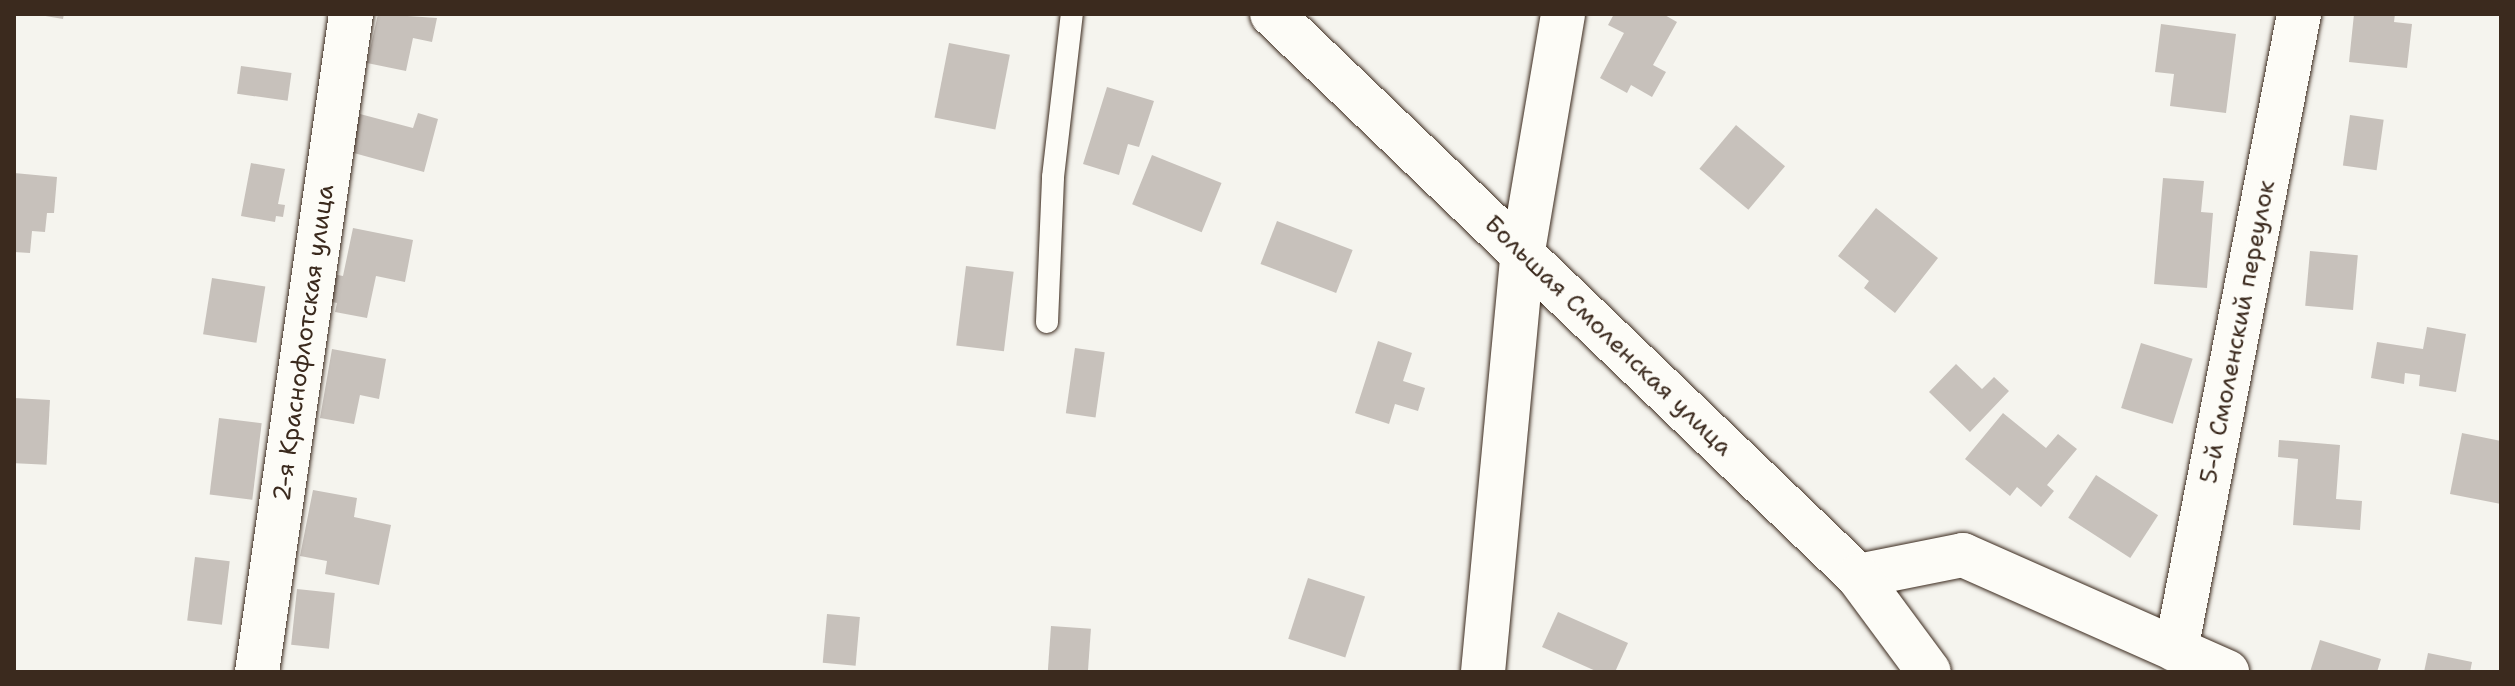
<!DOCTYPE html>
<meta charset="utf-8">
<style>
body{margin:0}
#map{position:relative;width:2515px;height:686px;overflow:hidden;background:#f5f4ee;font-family:"Shantell Sans",sans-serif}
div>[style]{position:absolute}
.building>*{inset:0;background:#c7c1bb;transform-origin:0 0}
.roads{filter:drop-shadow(0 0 2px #3b2a1e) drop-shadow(0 0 2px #3b2a1e)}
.service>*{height:22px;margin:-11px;padding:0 11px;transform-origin:11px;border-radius:11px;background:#fdfcf7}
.minor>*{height:44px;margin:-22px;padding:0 22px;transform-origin:22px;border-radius:22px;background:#fdfcf7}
.tertiary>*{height:44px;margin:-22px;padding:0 22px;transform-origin:22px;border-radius:22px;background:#fdfcf7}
.secondary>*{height:44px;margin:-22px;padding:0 22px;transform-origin:22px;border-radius:22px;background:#fdfcf7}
span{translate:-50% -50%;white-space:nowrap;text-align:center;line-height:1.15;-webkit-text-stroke:8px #fdfcf7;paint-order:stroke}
.street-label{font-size:24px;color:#3b2a1e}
.frame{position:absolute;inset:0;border:16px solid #3b2a1e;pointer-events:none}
</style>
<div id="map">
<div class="building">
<div style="clip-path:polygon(34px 14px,64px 14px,63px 19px)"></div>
<div style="clip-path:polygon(378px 14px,437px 18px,432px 42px,413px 38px,406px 71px,367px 63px)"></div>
<div style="clip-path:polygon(1614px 14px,1663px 14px,1677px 22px,1653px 65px,1666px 72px,1652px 97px,1631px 85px,1627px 93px,1600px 78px,1624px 33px,1608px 25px)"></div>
<div style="clip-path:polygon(2354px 14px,2395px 14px,2394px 22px,2412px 24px,2407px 68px,2349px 62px)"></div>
<div style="clip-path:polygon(2161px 24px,2236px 34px,2226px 113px,2170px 106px,2174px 74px,2155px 72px)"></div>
<div style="left:949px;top:43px;width:62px;height:76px;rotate:11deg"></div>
<div style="left:241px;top:66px;width:51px;height:28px;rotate:8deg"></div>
<div style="clip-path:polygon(1107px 87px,1154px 101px,1139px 147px,1128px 144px,1119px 175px,1083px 164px)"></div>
<div style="clip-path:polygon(418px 113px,438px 119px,424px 172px,350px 152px,360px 114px,413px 128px)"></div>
<div style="left:2350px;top:115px;width:34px;height:51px;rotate:8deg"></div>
<div style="left:1736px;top:125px;width:64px;height:57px;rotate:40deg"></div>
<div style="left:1152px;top:155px;width:75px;height:53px;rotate:22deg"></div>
<div style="clip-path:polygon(251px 163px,285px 169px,278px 204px,285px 205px,283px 217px,276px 216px,275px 222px,241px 216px)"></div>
<div style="clip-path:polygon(14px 173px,57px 177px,54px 213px,47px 213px,45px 232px,32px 231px,30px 253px,14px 252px)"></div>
<div style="clip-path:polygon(2163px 178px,2204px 181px,2201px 212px,2213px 213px,2207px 288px,2154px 284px)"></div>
<div style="clip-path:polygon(1876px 208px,1938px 258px,1895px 313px,1864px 288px,1869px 281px,1838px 256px)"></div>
<div style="left:1277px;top:221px;width:81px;height:46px;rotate:21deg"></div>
<div style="clip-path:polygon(353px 228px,413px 240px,405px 282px,376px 276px,367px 318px,335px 312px,337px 303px,327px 301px,332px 274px,343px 276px)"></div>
<div style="left:2310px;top:251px;width:48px;height:55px;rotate:5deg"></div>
<div style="left:966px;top:266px;width:48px;height:80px;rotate:7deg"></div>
<div style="left:212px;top:278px;width:54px;height:57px;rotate:9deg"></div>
<div style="clip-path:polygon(2427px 327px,2466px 334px,2456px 392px,2419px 386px,2420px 375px,2405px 373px,2404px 384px,2371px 378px,2377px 342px,2423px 349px)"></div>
<div style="clip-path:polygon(1378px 341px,1412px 353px,1403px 381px,1425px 388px,1418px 411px,1395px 404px,1389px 424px,1355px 413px)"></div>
<div style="left:2141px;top:343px;width:54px;height:68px;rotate:17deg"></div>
<div style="left:1075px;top:348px;width:30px;height:66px;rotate:8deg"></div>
<div style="clip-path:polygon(332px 349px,386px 359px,379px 399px,360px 395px,354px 424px,320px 418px)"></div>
<div style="clip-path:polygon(1956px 364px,1982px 389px,1994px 377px,2009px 391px,1970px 432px,1929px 392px)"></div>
<div style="left:14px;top:398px;width:36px;height:65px;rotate:3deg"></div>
<div style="clip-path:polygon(2003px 413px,2046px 448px,2058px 434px,2077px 449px,2047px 485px,2054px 491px,2041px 507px,2017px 487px,2010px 496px,1965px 459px)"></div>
<div style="left:219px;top:418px;width:43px;height:77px;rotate:7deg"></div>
<div style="clip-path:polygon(2462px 433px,2501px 441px,2501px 504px,2450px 494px)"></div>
<div style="clip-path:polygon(2279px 440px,2340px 445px,2336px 499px,2362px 501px,2360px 530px,2293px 525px,2298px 459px,2278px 457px)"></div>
<div style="left:2096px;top:475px;width:74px;height:51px;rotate:33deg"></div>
<div style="clip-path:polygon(313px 490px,357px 498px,354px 517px,391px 525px,379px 585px,325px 574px,327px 561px,300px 556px)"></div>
<div style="left:195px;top:557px;width:35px;height:64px;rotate:7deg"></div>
<div style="left:1308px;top:578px;width:60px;height:64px;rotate:18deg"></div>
<div style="left:297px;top:589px;width:38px;height:56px;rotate:6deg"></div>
<div style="clip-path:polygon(1558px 612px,1628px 643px,1615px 672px,1598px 672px,1542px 647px)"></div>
<div style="left:827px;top:614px;width:33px;height:49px;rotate:5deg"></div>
<div style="left:1051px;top:626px;width:40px;height:46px;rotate:4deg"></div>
<div style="clip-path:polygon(2320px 640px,2381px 659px,2377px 672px,2310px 672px)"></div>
<div style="clip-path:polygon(2428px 653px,2472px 662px,2470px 672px,2424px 672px)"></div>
</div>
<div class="roads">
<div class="service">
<div style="left:1047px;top:322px;width:145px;rotate:-87.6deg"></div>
<div style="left:1053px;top:177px;width:164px;rotate:-83.4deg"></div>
</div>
<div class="minor">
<div style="left:2176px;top:650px;width:648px;rotate:-79.05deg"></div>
<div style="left:257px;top:672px;width:665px;rotate:-81.87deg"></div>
<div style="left:1483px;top:672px;width:423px;rotate:-84.6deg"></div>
<div style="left:1523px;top:251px;width:240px;rotate:-80.4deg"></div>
</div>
<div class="tertiary">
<div style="left:1858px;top:576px;width:107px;rotate:-11.3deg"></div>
<div style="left:1963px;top:555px;width:289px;rotate:23.9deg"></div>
</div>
<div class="secondary">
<div style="left:1272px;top:14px;width:812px;rotate:43.8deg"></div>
<div style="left:1858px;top:576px;width:119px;rotate:53.5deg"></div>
</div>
</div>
<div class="street-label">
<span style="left:2238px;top:332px;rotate:-79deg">5-й Смоленский переулок</span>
<span style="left:1608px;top:336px;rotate:44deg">Большая Смоленская улица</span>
<span style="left:304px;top:343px;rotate:-82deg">2-я Краснофлотская улица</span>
</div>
<div class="frame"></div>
</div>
